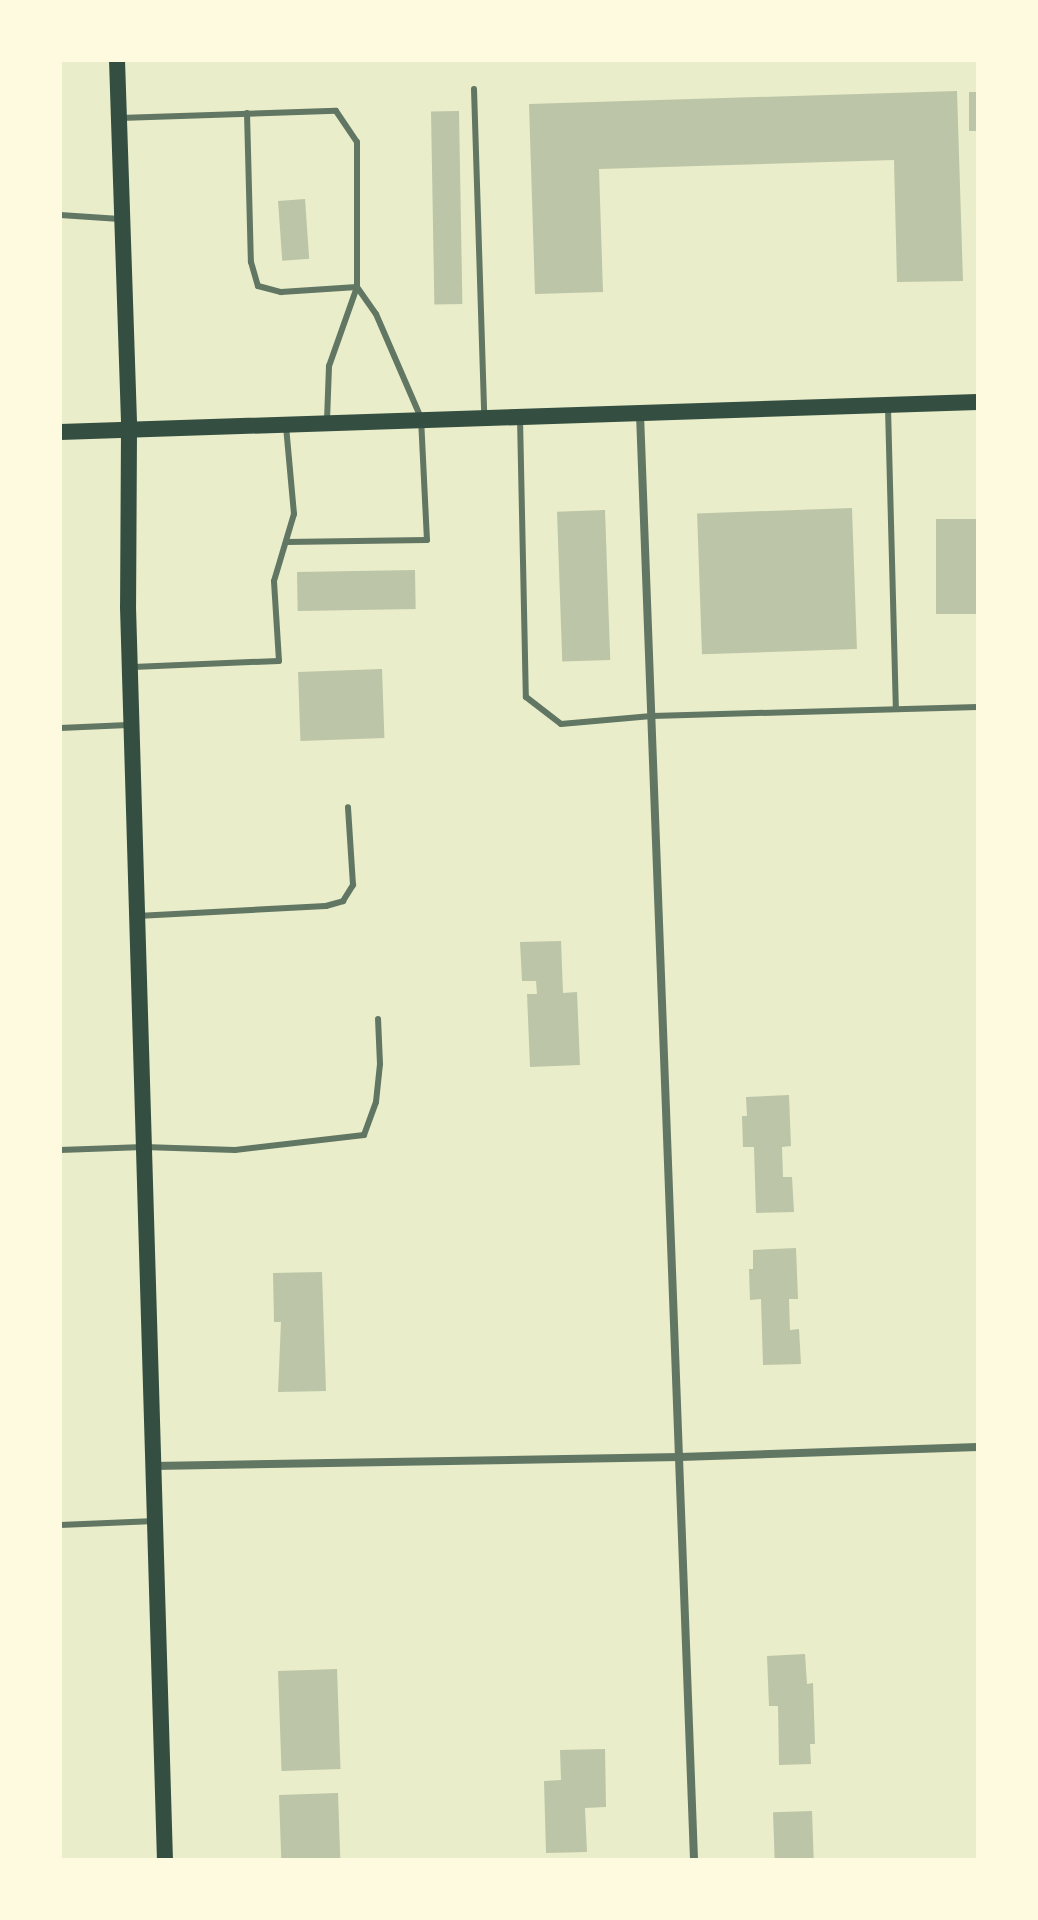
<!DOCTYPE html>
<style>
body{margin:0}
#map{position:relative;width:1038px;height:1920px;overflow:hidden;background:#e9edc9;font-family:Lato,sans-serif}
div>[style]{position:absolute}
.building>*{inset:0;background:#bcc5a7;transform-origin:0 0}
.service>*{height:6px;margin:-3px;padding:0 3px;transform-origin:3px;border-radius:3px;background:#617663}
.minor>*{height:8px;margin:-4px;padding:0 4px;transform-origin:4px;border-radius:4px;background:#617663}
.secondary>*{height:16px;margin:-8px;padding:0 8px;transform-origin:8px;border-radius:8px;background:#344e41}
span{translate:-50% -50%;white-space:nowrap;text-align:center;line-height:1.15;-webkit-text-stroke:8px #fefae0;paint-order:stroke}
.frame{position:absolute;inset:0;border:62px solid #fefae0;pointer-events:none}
</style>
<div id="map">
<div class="building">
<div style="clip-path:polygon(957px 91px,963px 281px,897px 282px,894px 160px,599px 169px,603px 292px,535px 294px,529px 104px)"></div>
<div style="left:969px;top:92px;width:9px;height:39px"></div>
<div style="left:459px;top:111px;width:193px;height:28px;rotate:89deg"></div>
<div style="left:305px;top:199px;width:60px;height:27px;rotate:86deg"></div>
<div style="left:852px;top:508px;width:141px;height:155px;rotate:88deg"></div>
<div style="left:605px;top:510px;width:150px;height:48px;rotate:88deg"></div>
<div style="left:978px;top:519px;width:95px;height:42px;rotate:90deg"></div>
<div style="left:415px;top:570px;width:39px;height:118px;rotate:89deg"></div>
<div style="left:382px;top:669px;width:69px;height:84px;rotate:88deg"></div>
<div style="clip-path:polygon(561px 941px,563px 993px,577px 992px,580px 1065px,530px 1067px,527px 994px,537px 994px,536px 981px,522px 981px,520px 942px)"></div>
<div style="clip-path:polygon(789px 1095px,791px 1146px,782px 1147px,783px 1177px,792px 1177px,794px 1212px,756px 1213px,754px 1147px,743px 1147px,742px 1116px,747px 1116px,746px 1097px)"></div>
<div style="clip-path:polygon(796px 1248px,798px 1299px,789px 1299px,790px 1330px,799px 1329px,801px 1364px,763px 1365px,761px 1299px,750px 1300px,749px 1269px,753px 1269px,753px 1250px)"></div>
<div style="clip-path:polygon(322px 1272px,326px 1391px,278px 1392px,281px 1322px,274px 1322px,273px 1273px)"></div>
<div style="clip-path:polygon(805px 1654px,807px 1684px,813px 1683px,815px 1744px,810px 1744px,811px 1764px,779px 1765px,778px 1706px,769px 1706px,767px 1656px)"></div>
<div style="left:337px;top:1669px;width:100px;height:59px;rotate:88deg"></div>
<div style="clip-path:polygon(605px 1749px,606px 1807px,585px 1808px,587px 1852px,546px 1853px,544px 1781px,561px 1780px,560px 1750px)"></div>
<div style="left:338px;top:1793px;width:67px;height:59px;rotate:88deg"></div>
<div style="left:812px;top:1811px;width:49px;height:39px;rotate:88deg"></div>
</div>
<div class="service">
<div style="left:474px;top:89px;width:326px;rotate:88.2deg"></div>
<div style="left:247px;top:113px;width:149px;rotate:88.5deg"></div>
<div style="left:251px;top:262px;width:25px;rotate:74deg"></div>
<div style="left:258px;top:286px;width:24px;rotate:15deg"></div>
<div style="left:281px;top:292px;width:76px;rotate:-3.8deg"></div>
<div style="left:357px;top:287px;width:84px;rotate:109.5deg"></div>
<div style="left:329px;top:366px;width:54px;rotate:92.1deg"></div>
<div style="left:120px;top:118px;width:216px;rotate:-1.9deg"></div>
<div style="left:336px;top:111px;width:37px;rotate:56deg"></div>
<div style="left:357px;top:142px;width:145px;rotate:90deg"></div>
<div style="left:357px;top:287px;width:33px;rotate:55deg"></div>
<div style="left:376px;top:314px;width:113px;rotate:66.6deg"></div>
<div style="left:421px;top:418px;width:122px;rotate:87.2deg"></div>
<div style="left:427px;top:540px;width:141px;rotate:179.2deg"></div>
<div style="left:60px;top:215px;width:60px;rotate:3.8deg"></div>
<div style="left:888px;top:408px;width:301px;rotate:88.5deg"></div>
<div style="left:520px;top:418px;width:279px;rotate:88.8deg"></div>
<div style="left:526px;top:697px;width:44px;rotate:37.6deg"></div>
<div style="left:561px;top:724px;width:91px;rotate:-5deg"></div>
<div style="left:652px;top:716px;width:326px;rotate:-1.6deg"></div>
<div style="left:133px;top:667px;width:146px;rotate:-2.4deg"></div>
<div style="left:279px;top:661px;width:80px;rotate:-93.6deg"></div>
<div style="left:274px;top:581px;width:70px;rotate:-73.4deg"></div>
<div style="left:294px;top:514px;width:88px;rotate:-95.2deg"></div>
<div style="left:60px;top:728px;width:68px;rotate:-2.5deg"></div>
<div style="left:137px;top:916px;width:189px;rotate:-3deg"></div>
<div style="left:326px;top:906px;width:18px;rotate:-16deg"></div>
<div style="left:343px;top:901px;width:19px;rotate:-58deg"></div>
<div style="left:353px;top:885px;width:78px;rotate:-93.7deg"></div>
<div style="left:60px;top:1150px;width:84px;rotate:-2deg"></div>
<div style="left:144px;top:1147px;width:91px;rotate:1.9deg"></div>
<div style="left:235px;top:1150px;width:130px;rotate:-6.6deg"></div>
<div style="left:364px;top:1135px;width:35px;rotate:-70deg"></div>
<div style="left:376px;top:1102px;width:38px;rotate:-84deg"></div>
<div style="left:380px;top:1064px;width:45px;rotate:-92.5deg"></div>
<div style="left:60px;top:1525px;width:95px;rotate:-2.4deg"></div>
</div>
<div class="minor">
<div style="left:640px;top:414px;width:1447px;rotate:87.86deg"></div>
<div style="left:153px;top:1466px;width:527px;rotate:-0.98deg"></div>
<div style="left:680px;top:1457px;width:298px;rotate:-1.9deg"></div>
</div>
<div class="secondary">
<div style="left:117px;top:60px;width:369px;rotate:88.1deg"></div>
<div style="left:129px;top:429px;width:178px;rotate:90.3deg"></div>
<div style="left:128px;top:607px;width:1254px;rotate:88.31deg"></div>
<div style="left:60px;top:432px;width:918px;rotate:-1.87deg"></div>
</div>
<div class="frame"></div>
</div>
